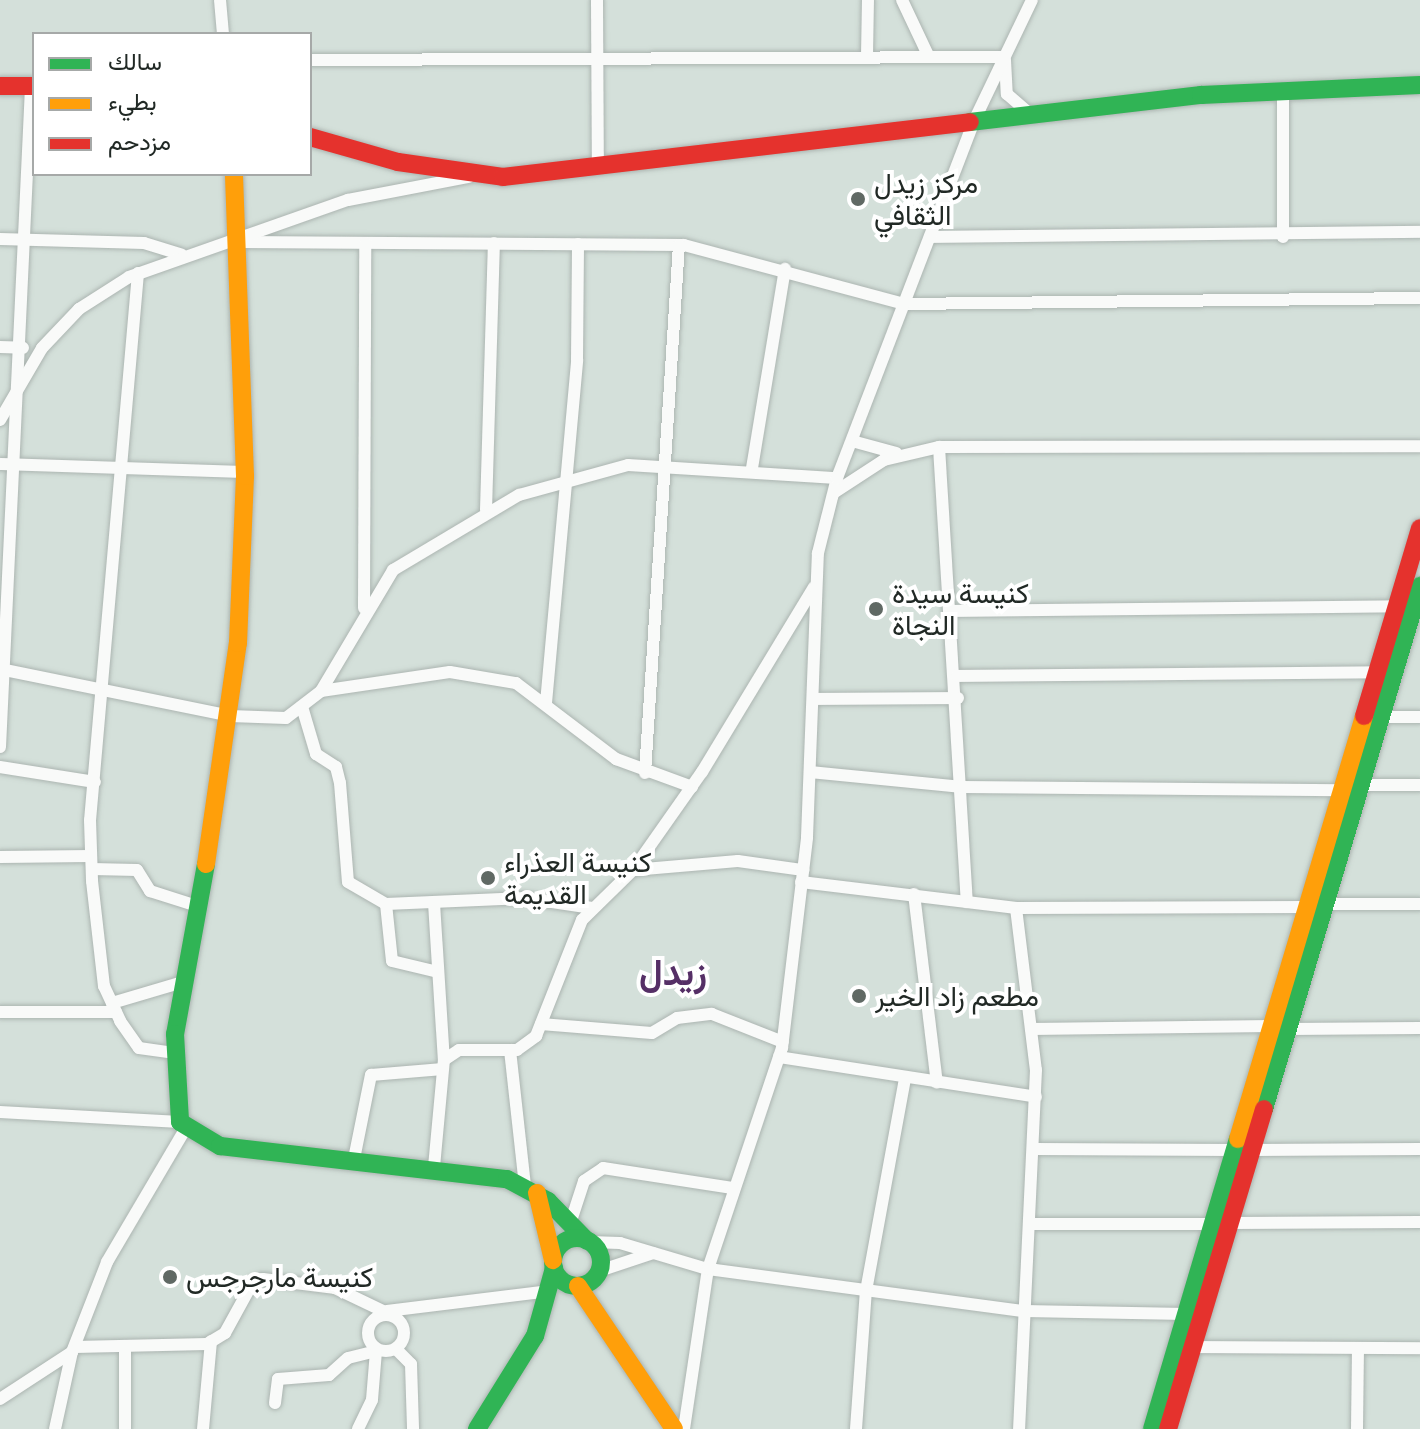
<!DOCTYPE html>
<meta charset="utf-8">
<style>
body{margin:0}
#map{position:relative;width:1420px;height:1429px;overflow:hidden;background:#d4e0da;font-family:Merriweather,Vazirmatn,serif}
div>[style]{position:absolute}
.roads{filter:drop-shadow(0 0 2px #acb5b1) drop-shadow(0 0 2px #acb5b1)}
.street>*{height:12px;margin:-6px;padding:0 6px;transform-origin:6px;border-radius:6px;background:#f9faf9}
.street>.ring{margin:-6px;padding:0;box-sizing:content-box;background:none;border:12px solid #f9faf9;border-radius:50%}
.fast>*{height:18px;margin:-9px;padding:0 9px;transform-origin:9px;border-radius:9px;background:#30b455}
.fast>.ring{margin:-9px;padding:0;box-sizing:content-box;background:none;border:18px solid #30b455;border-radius:50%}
.slow>*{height:18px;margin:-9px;padding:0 9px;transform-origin:9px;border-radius:9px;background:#ff9f0a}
.jam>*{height:18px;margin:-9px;padding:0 9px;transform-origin:9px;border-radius:9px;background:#e5322d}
.dots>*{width:22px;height:22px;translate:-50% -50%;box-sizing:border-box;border:4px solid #fff;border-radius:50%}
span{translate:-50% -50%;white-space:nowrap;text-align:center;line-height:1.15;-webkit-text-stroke:8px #fff;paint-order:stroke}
.poi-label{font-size:28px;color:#212925}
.left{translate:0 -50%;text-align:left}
.district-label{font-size:36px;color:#552f66;font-weight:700}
.legend{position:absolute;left:32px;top:32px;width:280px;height:144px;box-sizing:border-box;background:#fff;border:2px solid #a6a9a8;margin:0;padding:10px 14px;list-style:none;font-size:24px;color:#212925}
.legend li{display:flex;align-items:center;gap:16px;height:40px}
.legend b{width:40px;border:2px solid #a6a9a8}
</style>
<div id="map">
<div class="roads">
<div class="street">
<div style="left:220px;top:0;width:34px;rotate:85deg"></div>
<div style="left:597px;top:0;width:166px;rotate:89.7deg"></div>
<div style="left:902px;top:0;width:63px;rotate:64.7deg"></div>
<div style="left:867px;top:56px;width:56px;rotate:-89deg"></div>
<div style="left:310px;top:60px;width:694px;rotate:-0.25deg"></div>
<div style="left:1005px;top:60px;width:34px;rotate:87deg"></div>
<div style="left:1007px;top:94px;width:29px;rotate:41deg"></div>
<div style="left:1283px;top:91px;width:146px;rotate:90deg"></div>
<div style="left:930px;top:237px;width:490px;rotate:-0.6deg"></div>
<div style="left:0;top:239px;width:144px;rotate:1.6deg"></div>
<div style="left:144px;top:243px;width:39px;rotate:17deg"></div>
<div style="left:239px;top:242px;width:445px;rotate:0.4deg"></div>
<div style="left:684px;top:245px;width:228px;rotate:15deg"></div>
<div style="left:904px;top:304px;width:516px;rotate:-0.67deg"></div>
<div style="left:138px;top:273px;width:549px;rotate:95.01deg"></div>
<div style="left:90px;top:820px;width:61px;rotate:88.1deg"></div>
<div style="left:92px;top:881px;width:106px;rotate:83.5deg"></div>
<div style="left:104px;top:986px;width:38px;rotate:65deg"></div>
<div style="left:120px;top:1021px;width:33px;rotate:55deg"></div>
<div style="left:139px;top:1048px;width:35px;rotate:8deg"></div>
<div style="left:0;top:347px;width:23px;rotate:2deg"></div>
<div style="left:0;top:420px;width:83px;rotate:-59.7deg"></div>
<div style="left:42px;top:348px;width:54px;rotate:-46.5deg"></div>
<div style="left:79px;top:309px;width:59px;rotate:-32.6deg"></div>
<div style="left:129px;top:277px;width:232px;rotate:-19.4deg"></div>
<div style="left:348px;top:200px;width:123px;rotate:-10.8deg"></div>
<div style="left:852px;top:441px;width:46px;rotate:15.3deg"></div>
<div style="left:939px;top:447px;width:456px;rotate:86.5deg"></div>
<div style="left:0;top:464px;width:245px;rotate:1.9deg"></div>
<div style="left:752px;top:468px;width:202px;rotate:-80.6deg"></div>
<div style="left:835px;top:492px;width:59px;rotate:-33.1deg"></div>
<div style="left:884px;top:460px;width:57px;rotate:-13.3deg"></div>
<div style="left:939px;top:447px;width:481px;rotate:-0.1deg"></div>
<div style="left:486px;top:510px;width:267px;rotate:-88.3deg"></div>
<div style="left:364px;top:608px;width:365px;rotate:-89.8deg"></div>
<div style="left:953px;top:611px;width:444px;rotate:-0.6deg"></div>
<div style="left:0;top:669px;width:235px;rotate:11.5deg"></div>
<div style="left:230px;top:716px;width:56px;rotate:2deg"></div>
<div style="left:286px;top:718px;width:44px;rotate:-37.6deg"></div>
<div style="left:321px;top:691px;width:141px;rotate:-59.2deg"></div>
<div style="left:393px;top:570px;width:147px;rotate:-30.8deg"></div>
<div style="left:519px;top:495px;width:113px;rotate:-15.4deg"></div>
<div style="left:628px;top:465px;width:209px;rotate:3.6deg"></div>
<div style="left:957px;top:676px;width:420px;rotate:-0.5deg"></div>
<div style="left:321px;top:691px;width:130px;rotate:-8.4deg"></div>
<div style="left:450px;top:672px;width:67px;rotate:9.5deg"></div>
<div style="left:516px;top:683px;width:126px;rotate:37.2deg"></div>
<div style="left:616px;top:759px;width:81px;rotate:20.2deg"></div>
<div style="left:813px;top:699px;width:145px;rotate:-0.4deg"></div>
<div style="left:546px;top:703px;width:344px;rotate:-84.8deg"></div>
<div style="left:577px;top:360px;width:116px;rotate:-89.5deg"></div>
<div style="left:303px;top:710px;width:46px;rotate:73.5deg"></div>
<div style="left:316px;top:754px;width:24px;rotate:33deg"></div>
<div style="left:336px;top:767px;width:16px;rotate:76deg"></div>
<div style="left:340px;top:783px;width:99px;rotate:85.4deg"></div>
<div style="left:348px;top:882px;width:44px;rotate:30.1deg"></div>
<div style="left:386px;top:904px;width:57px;rotate:84deg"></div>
<div style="left:392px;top:961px;width:43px;rotate:13.4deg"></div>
<div style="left:1381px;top:717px;width:39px"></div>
<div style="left:0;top:747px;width:662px;rotate:-87.31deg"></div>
<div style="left:0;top:767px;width:96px;rotate:9deg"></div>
<div style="left:810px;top:772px;width:153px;rotate:5.6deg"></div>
<div style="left:962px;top:787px;width:380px;rotate:0.5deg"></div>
<div style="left:645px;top:773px;width:529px;rotate:-86.32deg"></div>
<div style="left:1360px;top:785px;width:60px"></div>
<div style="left:0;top:857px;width:91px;rotate:-0.6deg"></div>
<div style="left:92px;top:869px;width:45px;rotate:1.3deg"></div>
<div style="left:137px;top:870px;width:25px;rotate:58deg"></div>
<div style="left:150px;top:891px;width:49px;rotate:17.7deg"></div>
<div style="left:633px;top:870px;width:105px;rotate:-4.9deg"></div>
<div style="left:738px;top:861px;width:66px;rotate:7.9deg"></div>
<div style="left:801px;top:882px;width:217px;rotate:6.9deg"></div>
<div style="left:1016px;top:908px;width:291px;rotate:-0.2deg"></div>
<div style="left:914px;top:894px;width:190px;rotate:83.1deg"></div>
<div style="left:434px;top:903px;width:157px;rotate:86.4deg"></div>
<div style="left:386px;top:904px;width:139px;rotate:-2.5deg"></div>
<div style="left:525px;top:898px;width:68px;rotate:8.5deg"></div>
<div style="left:1325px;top:904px;width:95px"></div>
<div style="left:1016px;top:908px;width:163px;rotate:83deg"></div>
<div style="left:1036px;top:1070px;width:359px;rotate:92.7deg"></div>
<div style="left:112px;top:1003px;width:74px;rotate:-16.5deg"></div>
<div style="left:0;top:1012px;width:116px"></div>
<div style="left:541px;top:1024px;width:111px;rotate:4.6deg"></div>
<div style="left:652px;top:1033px;width:29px;rotate:-31deg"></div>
<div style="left:677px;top:1018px;width:35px;rotate:-7deg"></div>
<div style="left:712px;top:1014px;width:76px;rotate:21.5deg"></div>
<div style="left:1031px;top:1029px;width:240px;rotate:-0.7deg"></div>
<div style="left:1288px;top:1029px;width:132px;rotate:-0.4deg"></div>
<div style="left:510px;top:1050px;width:137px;rotate:83.7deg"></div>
<div style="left:779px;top:1057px;width:260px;rotate:8.8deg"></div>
<div style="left:0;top:1112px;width:180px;rotate:3.2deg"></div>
<div style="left:1034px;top:1149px;width:200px;rotate:0.3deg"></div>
<div style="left:1251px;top:1150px;width:169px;rotate:-0.3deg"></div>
<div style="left:354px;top:1159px;width:86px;rotate:-78.6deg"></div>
<div style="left:371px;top:1075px;width:72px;rotate:-4.8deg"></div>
<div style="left:434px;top:1167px;width:107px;rotate:-84.7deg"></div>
<div style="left:444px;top:1060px;width:18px;rotate:-34deg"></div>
<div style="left:459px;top:1050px;width:58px"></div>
<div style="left:517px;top:1050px;width:24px;rotate:-36deg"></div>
<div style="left:536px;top:1036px;width:125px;rotate:-68.4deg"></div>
<div style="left:582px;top:920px;width:71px;rotate:-44.4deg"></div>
<div style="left:633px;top:870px;width:120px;rotate:-54.9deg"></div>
<div style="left:702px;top:772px;width:216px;rotate:-58.8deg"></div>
<div style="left:571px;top:1221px;width:42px;rotate:-72deg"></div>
<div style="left:584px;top:1181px;width:23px;rotate:-34deg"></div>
<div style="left:603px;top:1168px;width:131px;rotate:8.8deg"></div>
<div style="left:1230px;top:1223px;width:190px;rotate:-0.3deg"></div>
<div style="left:1032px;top:1224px;width:180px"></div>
<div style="left:590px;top:1242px;width:30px;rotate:2deg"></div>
<div style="left:620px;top:1243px;width:92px;rotate:16.5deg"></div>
<div style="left:708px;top:1269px;width:319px;rotate:7.6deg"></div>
<div style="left:1024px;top:1311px;width:162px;rotate:1.1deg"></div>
<div style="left:599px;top:1271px;width:57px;rotate:-18.4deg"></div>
<div style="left:387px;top:1311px;width:164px;rotate:-7deg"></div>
<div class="ring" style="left:368px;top:1315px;width:24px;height:24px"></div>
<div style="left:75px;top:1347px;width:132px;rotate:-1.3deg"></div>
<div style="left:207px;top:1344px;width:21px;rotate:-31deg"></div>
<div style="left:225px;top:1333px;width:58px;rotate:-61.2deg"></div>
<div style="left:253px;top:1282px;width:10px;rotate:-17deg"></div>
<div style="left:263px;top:1279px;width:73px;rotate:7.1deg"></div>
<div style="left:335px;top:1288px;width:53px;rotate:25.6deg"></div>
<div style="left:125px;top:1347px;width:82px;rotate:90deg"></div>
<div style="left:1193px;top:1347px;width:227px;rotate:0.3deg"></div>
<div style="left:397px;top:1350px;width:20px;rotate:45deg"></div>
<div style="left:411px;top:1364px;width:65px;rotate:88.2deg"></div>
<div style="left:0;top:1399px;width:86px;rotate:-33.1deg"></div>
<div style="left:72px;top:1352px;width:97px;rotate:-68.7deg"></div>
<div style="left:107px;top:1262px;width:156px;rotate:-59.5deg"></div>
<div style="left:275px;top:1403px;width:24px;rotate:-83deg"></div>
<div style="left:278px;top:1379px;width:51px;rotate:-4.5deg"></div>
<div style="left:329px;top:1375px;width:25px;rotate:-42deg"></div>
<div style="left:348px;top:1358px;width:29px;rotate:-14deg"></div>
<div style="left:376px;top:1351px;width:49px;rotate:94.7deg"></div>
<div style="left:372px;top:1400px;width:32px;rotate:116deg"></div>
<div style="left:55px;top:1429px;width:79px;rotate:-77.6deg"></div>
<div style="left:203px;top:1429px;width:88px;rotate:-84.8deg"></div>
<div style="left:684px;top:1429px;width:162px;rotate:-81.5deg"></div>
<div style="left:708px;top:1269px;width:233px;rotate:-71.5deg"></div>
<div style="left:782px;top:1048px;width:212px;rotate:-83.2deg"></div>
<div style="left:807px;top:837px;width:284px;rotate:-87.8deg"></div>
<div style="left:818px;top:553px;width:77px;rotate:-75.8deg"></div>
<div style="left:837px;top:478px;width:382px;rotate:-69deg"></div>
<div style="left:974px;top:121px;width:134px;rotate:-64.4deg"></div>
<div style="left:856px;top:1429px;width:138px;rotate:-85.9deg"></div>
<div style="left:866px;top:1291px;width:216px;rotate:-79.6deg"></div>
<div style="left:1357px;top:1429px;width:81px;rotate:-89.3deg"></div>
</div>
<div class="fast">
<div style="left:970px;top:122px;width:233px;rotate:-6.7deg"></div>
<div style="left:1201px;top:95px;width:219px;rotate:-2.6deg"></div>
<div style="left:206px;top:864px;width:173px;rotate:100.3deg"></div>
<div style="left:175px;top:1034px;width:88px;rotate:86.7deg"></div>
<div style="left:180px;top:1122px;width:47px;rotate:31deg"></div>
<div style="left:220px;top:1146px;width:289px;rotate:6.6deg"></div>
<div style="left:507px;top:1179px;width:47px;rotate:28.2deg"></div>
<div style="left:548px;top:1201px;width:56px;rotate:45.7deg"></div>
<div style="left:1264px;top:1109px;width:546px;rotate:-73.39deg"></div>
<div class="ring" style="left:553px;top:1238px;width:30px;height:30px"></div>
<div style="left:477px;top:1429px;width:110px;rotate:-58.1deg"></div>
<div style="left:535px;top:1336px;width:71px;rotate:-74.4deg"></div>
<div style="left:1152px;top:1429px;width:302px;rotate:-73.5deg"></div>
</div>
<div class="slow">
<div style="left:206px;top:864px;width:223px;rotate:-81.8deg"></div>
<div style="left:238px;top:643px;width:167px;rotate:-87.6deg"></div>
<div style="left:245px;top:476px;width:302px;rotate:-92.1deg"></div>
<div style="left:1238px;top:1139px;width:441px;rotate:-73.4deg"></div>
<div style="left:537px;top:1193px;width:69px;rotate:76.6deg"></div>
<div style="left:578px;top:1286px;width:172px;rotate:56.1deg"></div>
</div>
<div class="jam">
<div style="left:0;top:86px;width:34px"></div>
<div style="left:310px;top:137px;width:91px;rotate:15.9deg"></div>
<div style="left:398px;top:162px;width:106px;rotate:8.1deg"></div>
<div style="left:503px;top:177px;width:470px;rotate:-6.7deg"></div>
<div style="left:1364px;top:716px;width:196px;rotate:-73.4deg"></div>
<div style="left:1168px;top:1429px;width:334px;rotate:-73.3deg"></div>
</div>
</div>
<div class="dots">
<div style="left:858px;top:199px;background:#606964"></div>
<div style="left:876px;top:609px;background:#606964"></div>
<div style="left:488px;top:878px;background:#606964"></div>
<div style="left:859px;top:996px;background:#606964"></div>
<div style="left:170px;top:1277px;background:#606964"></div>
</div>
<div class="poi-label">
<span class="left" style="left:874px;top:199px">مركز زيدل<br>الثقافي</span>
<span class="left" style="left:892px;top:609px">كنيسة سيدة<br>النجاة</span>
<span class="left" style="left:504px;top:878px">كنيسة العذراء<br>القديمة</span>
<span class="left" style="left:875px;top:996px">مطعم زاد الخير</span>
<span class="left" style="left:186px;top:1277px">كنيسة مارجرجس</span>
</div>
<div class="district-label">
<span style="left:673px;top:973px">زيدل</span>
</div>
<ul class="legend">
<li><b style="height:10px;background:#30b455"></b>سالك</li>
<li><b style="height:10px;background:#ff9f0a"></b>بطيء</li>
<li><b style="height:10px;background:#e5322d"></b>مزدحم</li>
</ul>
</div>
